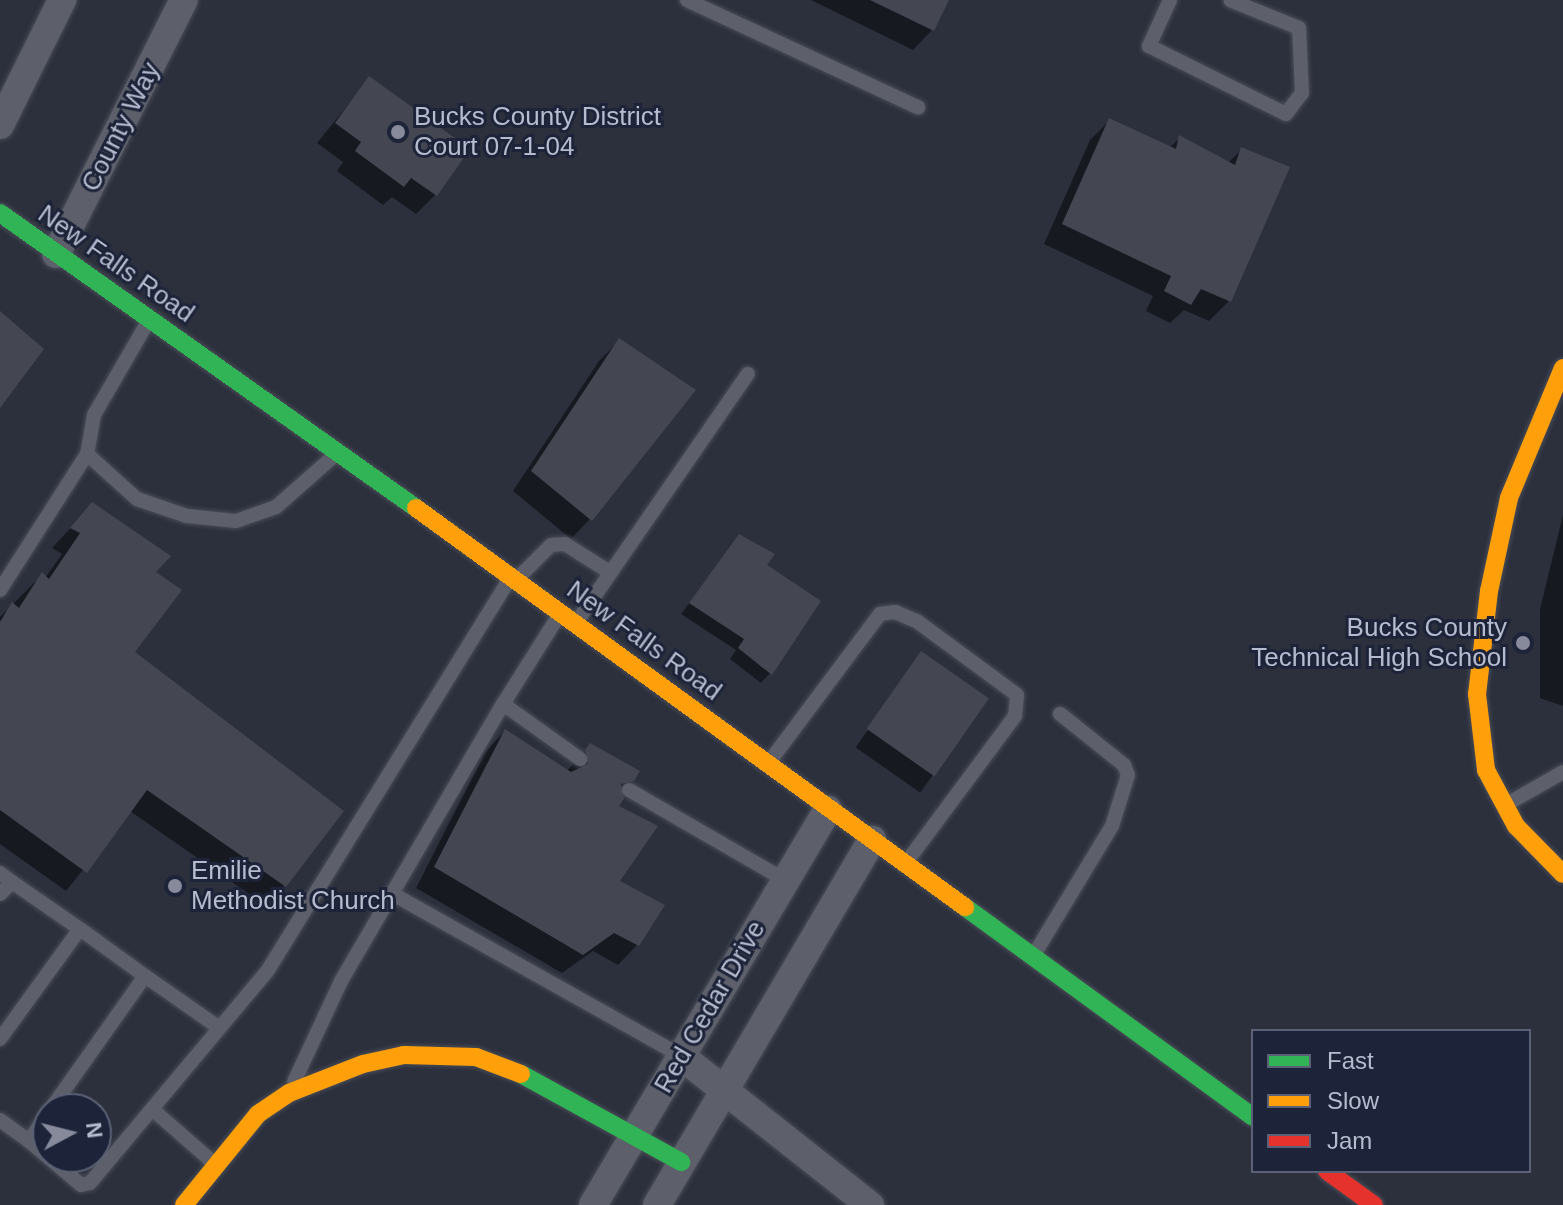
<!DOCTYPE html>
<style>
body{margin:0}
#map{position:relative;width:1563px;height:1205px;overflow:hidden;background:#2c303d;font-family:Arial,sans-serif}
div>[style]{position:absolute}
.shadow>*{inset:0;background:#0007;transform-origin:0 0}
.building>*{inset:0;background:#444752;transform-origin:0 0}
.roads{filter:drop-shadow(0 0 2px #484c56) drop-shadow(0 0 2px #484c56)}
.lane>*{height:14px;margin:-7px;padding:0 7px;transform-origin:7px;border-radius:7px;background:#5d606a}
.street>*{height:28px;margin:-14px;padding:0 14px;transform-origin:14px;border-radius:14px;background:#5d606a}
.fast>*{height:18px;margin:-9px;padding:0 9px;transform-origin:9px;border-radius:9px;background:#30b455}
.slow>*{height:18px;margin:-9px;padding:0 9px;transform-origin:9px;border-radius:9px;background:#ff9f0a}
.jam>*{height:18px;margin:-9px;padding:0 9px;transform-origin:9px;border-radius:9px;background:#e5322d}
.dots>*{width:22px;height:22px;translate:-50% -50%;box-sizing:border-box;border:4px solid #1d243a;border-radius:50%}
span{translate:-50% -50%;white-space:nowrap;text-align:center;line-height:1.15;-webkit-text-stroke:6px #1d243a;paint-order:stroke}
.poi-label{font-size:26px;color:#b6bbce}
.left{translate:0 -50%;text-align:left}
.right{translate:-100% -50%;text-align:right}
.street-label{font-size:26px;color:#b6bbce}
.legend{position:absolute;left:1251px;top:1029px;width:280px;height:144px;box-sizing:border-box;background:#1d243a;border:2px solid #5a6075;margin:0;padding:10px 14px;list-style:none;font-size:24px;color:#b6bbce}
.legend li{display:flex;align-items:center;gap:16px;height:40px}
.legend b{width:40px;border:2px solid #5a6075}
.north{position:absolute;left:32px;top:1093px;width:80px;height:80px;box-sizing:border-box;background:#1d243a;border:2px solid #5a6075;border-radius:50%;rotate:83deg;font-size:22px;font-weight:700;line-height:32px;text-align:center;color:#b6bbce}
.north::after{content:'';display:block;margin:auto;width:28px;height:36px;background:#868a9b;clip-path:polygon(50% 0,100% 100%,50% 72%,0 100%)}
</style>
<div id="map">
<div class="shadow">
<div style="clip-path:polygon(811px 0,947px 0,932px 30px,913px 50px)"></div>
<div style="clip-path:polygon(370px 78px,435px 195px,416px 214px,392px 197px,383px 205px,337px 171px,343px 162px,317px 143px)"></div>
<div style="clip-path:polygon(1109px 121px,1169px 148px,1180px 138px,1228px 163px,1242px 149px,1229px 301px,1209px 321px,1184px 310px,1170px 323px,1146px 311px,1153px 296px,1044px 244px,1090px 140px)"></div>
<div style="clip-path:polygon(619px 341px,590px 519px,571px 539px,513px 491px,599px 361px)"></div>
<div style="clip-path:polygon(92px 505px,153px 573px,133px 653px,284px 885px,265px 905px,130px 811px,66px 891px,0 844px,0 617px,42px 575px,45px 578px,62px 554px,52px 548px)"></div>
<div style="clip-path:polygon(1563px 515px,1563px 706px,1540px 698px,1540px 609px)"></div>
<div style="clip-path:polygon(739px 536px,764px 565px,770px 673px,761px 683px,730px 659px,736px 650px,681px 614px)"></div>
<div style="left:921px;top:654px;width:79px;height:114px;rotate:35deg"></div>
<div style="clip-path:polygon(505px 731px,567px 771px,591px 745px,633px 780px,620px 792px,616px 807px,617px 882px,637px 945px,618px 965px,593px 951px,562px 973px,416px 888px,486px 751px)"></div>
</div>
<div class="building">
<div style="clip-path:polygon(870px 0,949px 0,934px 31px)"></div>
<div style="clip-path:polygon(369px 76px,470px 149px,437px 196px,411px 178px,404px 187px,355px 151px,361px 142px,335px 123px)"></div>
<div style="clip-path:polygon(1109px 118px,1176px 149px,1179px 135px,1235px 165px,1241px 147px,1290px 167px,1231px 302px,1201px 289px,1191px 305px,1164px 291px,1171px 276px,1062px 224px)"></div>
<div style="clip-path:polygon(0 311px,44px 349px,0 408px)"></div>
<div style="clip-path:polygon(619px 338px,696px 390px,592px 521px,531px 471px)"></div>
<div style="clip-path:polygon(92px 502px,171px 556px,156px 572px,182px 590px,135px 652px,344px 811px,286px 887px,147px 790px,87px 873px,0 810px,0 622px,12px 602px,19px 608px,42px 572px,49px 579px,80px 533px,70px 528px)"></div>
<div style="clip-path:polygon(739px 534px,775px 554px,767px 565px,821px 601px,772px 675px,738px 648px,744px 639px,689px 603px)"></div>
<div style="left:921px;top:651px;width:83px;height:95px;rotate:35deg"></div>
<div style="clip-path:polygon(505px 729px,571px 772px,588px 764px,585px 750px,590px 743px,640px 771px,634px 781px,621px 784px,624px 799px,619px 806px,658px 826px,620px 881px,665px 905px,639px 946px,614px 933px,583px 955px,434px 867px)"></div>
</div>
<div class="roads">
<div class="lane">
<div style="left:687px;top:0;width:255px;rotate:24.9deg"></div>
<div style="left:1170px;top:0;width:51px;rotate:114.5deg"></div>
<div style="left:1149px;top:46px;width:153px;rotate:26.4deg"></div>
<div style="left:1286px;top:114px;width:26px;rotate:-53deg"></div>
<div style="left:1302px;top:93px;width:65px;rotate:-92.6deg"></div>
<div style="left:1299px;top:28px;width:74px;rotate:-157.9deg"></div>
<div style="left:149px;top:320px;width:110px;rotate:120.1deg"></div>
<div style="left:94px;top:415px;width:40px;rotate:100deg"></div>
<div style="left:87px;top:454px;width:67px;rotate:42deg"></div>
<div style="left:137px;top:499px;width:53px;rotate:18.8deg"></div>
<div style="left:187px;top:516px;width:49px;rotate:5.8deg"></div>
<div style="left:236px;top:521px;width:42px;rotate:-19.3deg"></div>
<div style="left:276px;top:507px;width:79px;rotate:-41.4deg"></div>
<div style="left:520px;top:576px;width:44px;rotate:-45deg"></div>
<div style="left:551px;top:545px;width:14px;rotate:-4deg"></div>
<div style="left:565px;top:544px;width:54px;rotate:32.2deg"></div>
<div style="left:0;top:590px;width:161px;rotate:-57.4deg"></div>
<div style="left:561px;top:612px;width:109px;rotate:122.2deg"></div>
<div style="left:503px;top:704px;width:95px;rotate:35.5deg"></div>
<div style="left:578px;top:620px;width:299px;rotate:-55.4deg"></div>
<div style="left:770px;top:761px;width:184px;rotate:-53.2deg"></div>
<div style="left:880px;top:614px;width:15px;rotate:-8deg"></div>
<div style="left:895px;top:612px;width:25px;rotate:23deg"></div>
<div style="left:918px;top:622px;width:123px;rotate:36.4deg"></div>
<div style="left:1017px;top:695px;width:21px;rotate:95deg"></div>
<div style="left:1015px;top:716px;width:183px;rotate:126.6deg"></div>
<div style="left:629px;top:790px;width:180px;rotate:30deg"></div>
<div style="left:1507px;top:804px;width:64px;rotate:-29.7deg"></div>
<div style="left:0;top:873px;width:15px;rotate:37deg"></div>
<div style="left:12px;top:882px;width:17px;rotate:135deg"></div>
<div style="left:12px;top:882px;width:83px;rotate:34.7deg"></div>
<div style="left:391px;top:893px;width:333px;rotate:29.3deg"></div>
<div style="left:1035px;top:953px;width:149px;rotate:-58.8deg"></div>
<div style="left:1112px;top:826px;width:53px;rotate:-72.6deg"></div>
<div style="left:1128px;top:775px;width:11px;rotate:-112deg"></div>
<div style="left:1124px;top:765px;width:82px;rotate:-141.4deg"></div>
<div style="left:145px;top:976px;width:89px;rotate:34.9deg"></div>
<div style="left:0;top:1039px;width:136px;rotate:-54deg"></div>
<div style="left:80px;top:929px;width:80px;rotate:35.9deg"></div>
<div style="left:145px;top:976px;width:163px;rotate:125.3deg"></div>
<div style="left:294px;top:1082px;width:111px;rotate:-65deg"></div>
<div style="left:341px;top:981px;width:321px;rotate:-59.7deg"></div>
<div style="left:152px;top:1109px;width:82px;rotate:41.1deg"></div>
<div style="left:48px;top:1113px;width:34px;rotate:124deg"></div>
<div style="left:29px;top:1141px;width:68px;rotate:40.2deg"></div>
<div style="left:81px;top:1185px;width:9px;rotate:-13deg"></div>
<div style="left:90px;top:1183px;width:278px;rotate:-50.1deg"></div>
<div style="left:268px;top:970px;width:463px;rotate:-58.3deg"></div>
<div style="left:0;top:1120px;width:36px;rotate:36deg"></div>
</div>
<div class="street">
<div style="left:0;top:125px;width:140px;rotate:-63.6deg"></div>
<div style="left:56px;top:254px;width:284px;rotate:-63.3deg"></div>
<div style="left:681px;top:1056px;width:241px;rotate:38.3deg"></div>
<div style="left:593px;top:1205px;width:460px;rotate:-59.3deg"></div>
<div style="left:657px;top:1205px;width:424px;rotate:-59.5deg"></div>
</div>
<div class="fast">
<div style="left:0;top:213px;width:510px;rotate:35.34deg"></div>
<div style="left:965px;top:907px;width:356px;rotate:36.1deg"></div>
<div style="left:521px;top:1074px;width:183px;rotate:28.8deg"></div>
</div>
<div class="slow">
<div style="left:1563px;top:368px;width:141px;rotate:112.6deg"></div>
<div style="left:1509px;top:498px;width:95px;rotate:102.1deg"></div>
<div style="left:1489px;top:591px;width:104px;rotate:96.6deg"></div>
<div style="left:1477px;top:694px;width:77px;rotate:83.2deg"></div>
<div style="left:1486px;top:770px;width:64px;rotate:61.8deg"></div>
<div style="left:1516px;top:826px;width:67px;rotate:45.6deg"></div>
<div style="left:416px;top:508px;width:679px;rotate:36.01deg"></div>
<div style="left:184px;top:1205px;width:117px;rotate:-50.9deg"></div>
<div style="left:258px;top:1114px;width:37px;rotate:-34deg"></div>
<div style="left:289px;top:1093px;width:79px;rotate:-21.4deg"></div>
<div style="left:363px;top:1064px;width:42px;rotate:-12.4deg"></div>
<div style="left:404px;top:1055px;width:72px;rotate:1.6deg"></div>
<div style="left:476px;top:1057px;width:48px;rotate:20.7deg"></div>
</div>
<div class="jam">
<div style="left:1327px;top:1171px;width:58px;rotate:35.9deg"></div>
</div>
</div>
<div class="dots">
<div style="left:398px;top:132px;background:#868a9b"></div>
<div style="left:1523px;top:643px;background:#868a9b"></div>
<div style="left:175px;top:886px;background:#868a9b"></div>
</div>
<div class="poi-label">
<span class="left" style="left:414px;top:132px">Bucks County District<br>Court 07-1-04</span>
<span class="right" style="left:1507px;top:643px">Bucks County<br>Technical High School</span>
<span class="left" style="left:191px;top:886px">Emilie<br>Methodist Church</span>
</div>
<div class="street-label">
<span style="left:121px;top:127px;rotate:-63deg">County Way</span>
<span style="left:116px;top:264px;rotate:35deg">New Falls Road</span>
<span style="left:644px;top:641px;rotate:36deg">New Falls Road</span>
<span style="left:710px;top:1007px;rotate:-60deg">Red Cedar Drive</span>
</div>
<ul class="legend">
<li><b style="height:10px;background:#30b455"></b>Fast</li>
<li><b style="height:10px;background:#ff9f0a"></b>Slow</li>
<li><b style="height:10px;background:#e5322d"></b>Jam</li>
</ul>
<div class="north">N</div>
</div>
